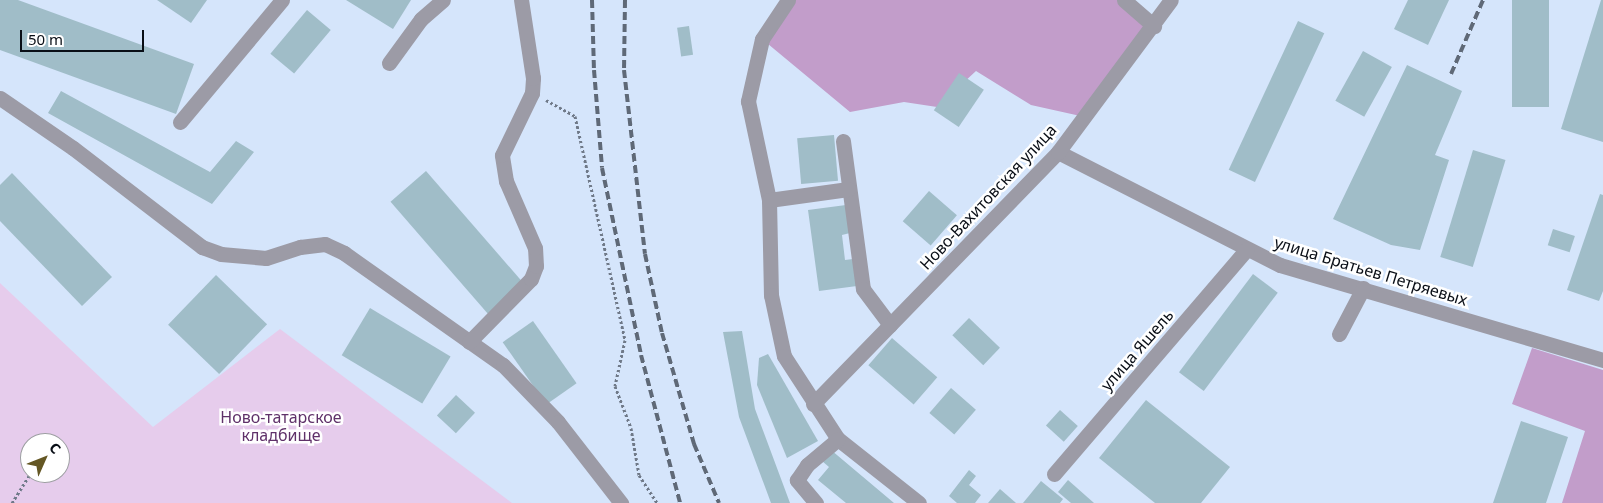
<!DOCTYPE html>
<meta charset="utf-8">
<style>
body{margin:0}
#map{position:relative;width:1603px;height:503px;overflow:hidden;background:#d5e5fb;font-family:"Noto Sans",sans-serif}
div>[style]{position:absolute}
.green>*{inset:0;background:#e6ccec}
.forest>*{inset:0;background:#c29dca}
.building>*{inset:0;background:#a0bdc8;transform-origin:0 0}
.path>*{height:3px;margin-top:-1.5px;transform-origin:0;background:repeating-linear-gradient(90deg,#6f7988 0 2.5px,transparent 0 5px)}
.minor>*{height:15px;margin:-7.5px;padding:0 7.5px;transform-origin:7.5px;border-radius:7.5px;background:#9c9ba6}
.rail>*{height:4px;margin-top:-2px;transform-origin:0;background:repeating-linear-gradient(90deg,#5f6977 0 8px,transparent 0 12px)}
span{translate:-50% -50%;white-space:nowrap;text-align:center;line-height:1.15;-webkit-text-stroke:5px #fff;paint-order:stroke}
.street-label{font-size:16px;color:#090e16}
.park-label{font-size:16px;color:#5f3169}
.north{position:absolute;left:20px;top:433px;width:50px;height:50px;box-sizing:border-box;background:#fff;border:1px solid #9d9fa2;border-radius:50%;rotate:46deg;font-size:14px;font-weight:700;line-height:20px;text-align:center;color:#090e16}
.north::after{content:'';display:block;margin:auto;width:18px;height:22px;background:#645724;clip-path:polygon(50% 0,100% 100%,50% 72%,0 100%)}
.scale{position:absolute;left:20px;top:30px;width:124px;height:22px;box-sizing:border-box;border:2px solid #090e16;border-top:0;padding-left:6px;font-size:15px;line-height:18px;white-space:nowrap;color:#090e16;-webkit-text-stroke:4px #fff;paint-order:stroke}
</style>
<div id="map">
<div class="green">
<div style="clip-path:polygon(evenodd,0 283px,153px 427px,280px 329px,512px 503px,0 503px,0 283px,30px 443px,60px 443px,60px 473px,30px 473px,30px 443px)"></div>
</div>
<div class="forest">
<div style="clip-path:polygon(792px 0,1124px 0,1154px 26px,1085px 117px,1031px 105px,976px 71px,937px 107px,904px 102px,850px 112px,762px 39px)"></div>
<div style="clip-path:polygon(1532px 348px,1603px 370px,1603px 503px,1562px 503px,1585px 431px,1512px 404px)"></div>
</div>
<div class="building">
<div style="clip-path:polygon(0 0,18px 0,194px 64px,176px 114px,0 50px)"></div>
<div style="clip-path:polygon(157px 0,207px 0,191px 23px)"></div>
<div style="clip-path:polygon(346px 0,411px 0,393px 29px)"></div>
<div style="clip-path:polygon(1408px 0,1449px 0,1428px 45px,1394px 29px)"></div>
<div style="left:1512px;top:0;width:37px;height:107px"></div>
<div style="clip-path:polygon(1601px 0,1603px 0,1603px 142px,1561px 129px)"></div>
<div style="left:307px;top:10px;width:31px;height:57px;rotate:40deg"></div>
<div style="left:1298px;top:21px;width:29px;height:164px;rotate:25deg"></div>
<div style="left:689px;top:26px;width:29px;height:12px;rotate:82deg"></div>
<div style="left:1363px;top:51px;width:33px;height:57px;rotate:29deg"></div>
<div style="clip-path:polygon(1407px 65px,1462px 91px,1435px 155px,1449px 160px,1420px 250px,1391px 245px,1333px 219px)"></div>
<div style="left:959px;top:73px;width:30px;height:45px;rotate:34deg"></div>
<div style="clip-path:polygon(61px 91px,210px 172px,236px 141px,254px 152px,212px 204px,48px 113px)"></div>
<div style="left:834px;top:135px;width:46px;height:37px;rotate:85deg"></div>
<div style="left:1473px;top:150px;width:34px;height:112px;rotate:17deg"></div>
<div style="left:426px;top:171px;width:150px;height:47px;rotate:49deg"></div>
<div style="clip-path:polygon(12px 173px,112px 277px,82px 306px,0 221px,0 185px)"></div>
<div style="left:929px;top:191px;width:37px;height:40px;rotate:41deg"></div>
<div style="clip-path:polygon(1600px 194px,1603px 195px,1603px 291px,1599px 301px,1567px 290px)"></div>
<div style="clip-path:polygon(846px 205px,850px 233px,842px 235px,845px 260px,853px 259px,857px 286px,819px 291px,808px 210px)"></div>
<div style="left:1553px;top:229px;width:23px;height:17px;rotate:18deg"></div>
<div style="left:1253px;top:274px;width:31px;height:123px;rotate:37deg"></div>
<div style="left:216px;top:275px;width:71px;height:69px;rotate:44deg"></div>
<div style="left:370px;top:308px;width:94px;height:55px;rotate:31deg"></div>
<div style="left:969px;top:318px;width:43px;height:24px;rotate:44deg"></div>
<div style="left:533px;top:321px;width:76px;height:37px;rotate:55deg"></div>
<div style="clip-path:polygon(742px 331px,755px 409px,790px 503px,771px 503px,739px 417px,723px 332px)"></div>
<div style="left:892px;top:338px;width:60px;height:36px;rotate:41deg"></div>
<div style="clip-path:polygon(768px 354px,818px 441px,787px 458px,757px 385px,759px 358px)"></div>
<div style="left:951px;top:388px;width:33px;height:33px;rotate:41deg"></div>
<div style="left:456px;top:395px;width:26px;height:28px;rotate:43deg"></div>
<div style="clip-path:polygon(1146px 400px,1230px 467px,1201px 503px,1155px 503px,1099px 458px)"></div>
<div style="left:1060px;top:410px;width:24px;height:21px;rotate:42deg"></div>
<div style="clip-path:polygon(1521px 421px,1568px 437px,1546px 503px,1493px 503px)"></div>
<div style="clip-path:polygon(831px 450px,894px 503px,846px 503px,818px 480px,829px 467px,822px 461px)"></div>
<div style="clip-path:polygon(969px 470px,976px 476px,969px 485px,981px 495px,975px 503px,957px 503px,949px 496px)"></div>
<div style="clip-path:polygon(1068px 480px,1094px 503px,1071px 503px,1058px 492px)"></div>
<div style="clip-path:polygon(1041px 481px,1063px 499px,1060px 503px,1023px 503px)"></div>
<div style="clip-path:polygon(1000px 489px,1016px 503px,988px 503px)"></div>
</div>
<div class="path">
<div style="left:546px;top:100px;width:33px;rotate:29deg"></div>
<div style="left:575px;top:116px;width:230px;rotate:77.4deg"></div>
<div style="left:625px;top:340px;width:47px;rotate:102.3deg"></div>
<div style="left:615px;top:386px;width:45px;rotate:69.1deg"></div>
<div style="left:631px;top:428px;width:48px;rotate:80.3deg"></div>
<div style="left:639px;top:475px;width:33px;rotate:57deg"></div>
<div style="left:49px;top:443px;width:6px;rotate:-59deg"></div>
<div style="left:12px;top:503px;width:36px;rotate:-58deg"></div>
</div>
<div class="minor">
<div style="left:788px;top:0;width:47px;rotate:123.7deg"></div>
<div style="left:762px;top:39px;width:64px;rotate:102.7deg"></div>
<div style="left:748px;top:101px;width:101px;rotate:78deg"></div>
<div style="left:769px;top:200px;width:95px;rotate:88.8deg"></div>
<div style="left:771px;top:295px;width:62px;rotate:78deg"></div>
<div style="left:784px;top:356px;width:99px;rotate:57deg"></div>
<div style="left:838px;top:439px;width:103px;rotate:38.3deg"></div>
<div style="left:1124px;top:0;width:40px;rotate:41deg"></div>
<div style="left:389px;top:63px;width:54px;rotate:-54deg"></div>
<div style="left:421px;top:19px;width:29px;rotate:-41deg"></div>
<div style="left:0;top:98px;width:88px;rotate:34.4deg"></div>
<div style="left:73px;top:148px;width:163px;rotate:37.5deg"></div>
<div style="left:202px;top:247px;width:20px;rotate:20deg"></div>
<div style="left:221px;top:254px;width:45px;rotate:5.1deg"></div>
<div style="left:266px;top:258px;width:36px;rotate:-18deg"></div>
<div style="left:300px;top:247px;width:25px;rotate:-7deg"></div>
<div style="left:325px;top:244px;width:21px;rotate:25deg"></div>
<div style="left:344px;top:253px;width:194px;rotate:35.2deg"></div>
<div style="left:503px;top:365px;width:79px;rotate:46deg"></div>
<div style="left:558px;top:422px;width:103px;rotate:52.1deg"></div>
<div style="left:180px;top:122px;width:159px;rotate:-50.1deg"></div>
<div style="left:843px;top:141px;width:149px;rotate:82.3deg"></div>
<div style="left:863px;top:289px;width:45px;rotate:53.1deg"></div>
<div style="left:1058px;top:152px;width:249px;rotate:27deg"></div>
<div style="left:1280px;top:265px;width:337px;rotate:16.4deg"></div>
<div style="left:769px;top:200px;width:80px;rotate:-7.9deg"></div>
<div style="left:1339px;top:334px;width:52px;rotate:-62.4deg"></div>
<div style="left:469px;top:342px;width:88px;rotate:-45.5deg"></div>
<div style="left:531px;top:279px;width:14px;rotate:-69deg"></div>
<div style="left:536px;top:266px;width:18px;rotate:-93deg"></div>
<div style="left:535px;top:248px;width:73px;rotate:-113.4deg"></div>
<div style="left:506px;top:181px;width:26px;rotate:-99deg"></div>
<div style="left:502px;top:155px;width:69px;rotate:-64.2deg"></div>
<div style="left:532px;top:93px;width:15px;rotate:-86deg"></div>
<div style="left:533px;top:78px;width:79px;rotate:-98.7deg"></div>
<div style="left:813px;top:404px;width:351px;rotate:-45.8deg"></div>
<div style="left:1058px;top:152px;width:189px;rotate:-53.4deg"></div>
<div style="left:1054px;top:474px;width:296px;rotate:-49.4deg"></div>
<div style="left:816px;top:503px;width:30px;rotate:-130deg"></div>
<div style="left:797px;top:480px;width:18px;rotate:-56deg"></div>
<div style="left:807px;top:465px;width:40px;rotate:-40deg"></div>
</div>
<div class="rail">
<div style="left:592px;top:0;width:70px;rotate:88.4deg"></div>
<div style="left:594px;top:70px;width:98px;rotate:85.3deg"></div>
<div style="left:602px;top:168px;width:191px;rotate:78.2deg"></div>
<div style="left:641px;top:355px;width:153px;rotate:75.2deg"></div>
<div style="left:625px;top:0;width:70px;rotate:90.8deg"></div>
<div style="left:624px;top:70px;width:185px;rotate:83.5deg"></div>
<div style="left:645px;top:254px;width:81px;rotate:77.9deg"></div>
<div style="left:662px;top:333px;width:116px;rotate:73.9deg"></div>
<div style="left:694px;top:444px;width:64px;rotate:67deg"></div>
<div style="left:1451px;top:74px;width:81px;rotate:-66.6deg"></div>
</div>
<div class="street-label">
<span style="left:988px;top:197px;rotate:-47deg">Ново-Вахитовская улица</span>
<span style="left:1371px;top:271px;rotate:17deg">улица Братьев Петряевых</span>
<span style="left:1137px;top:350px;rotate:-49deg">улица Яшель</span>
</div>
<div class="park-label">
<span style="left:281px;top:426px">Ново-татарское<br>кладбище</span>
</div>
<div class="north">С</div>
<div class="scale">50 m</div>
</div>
